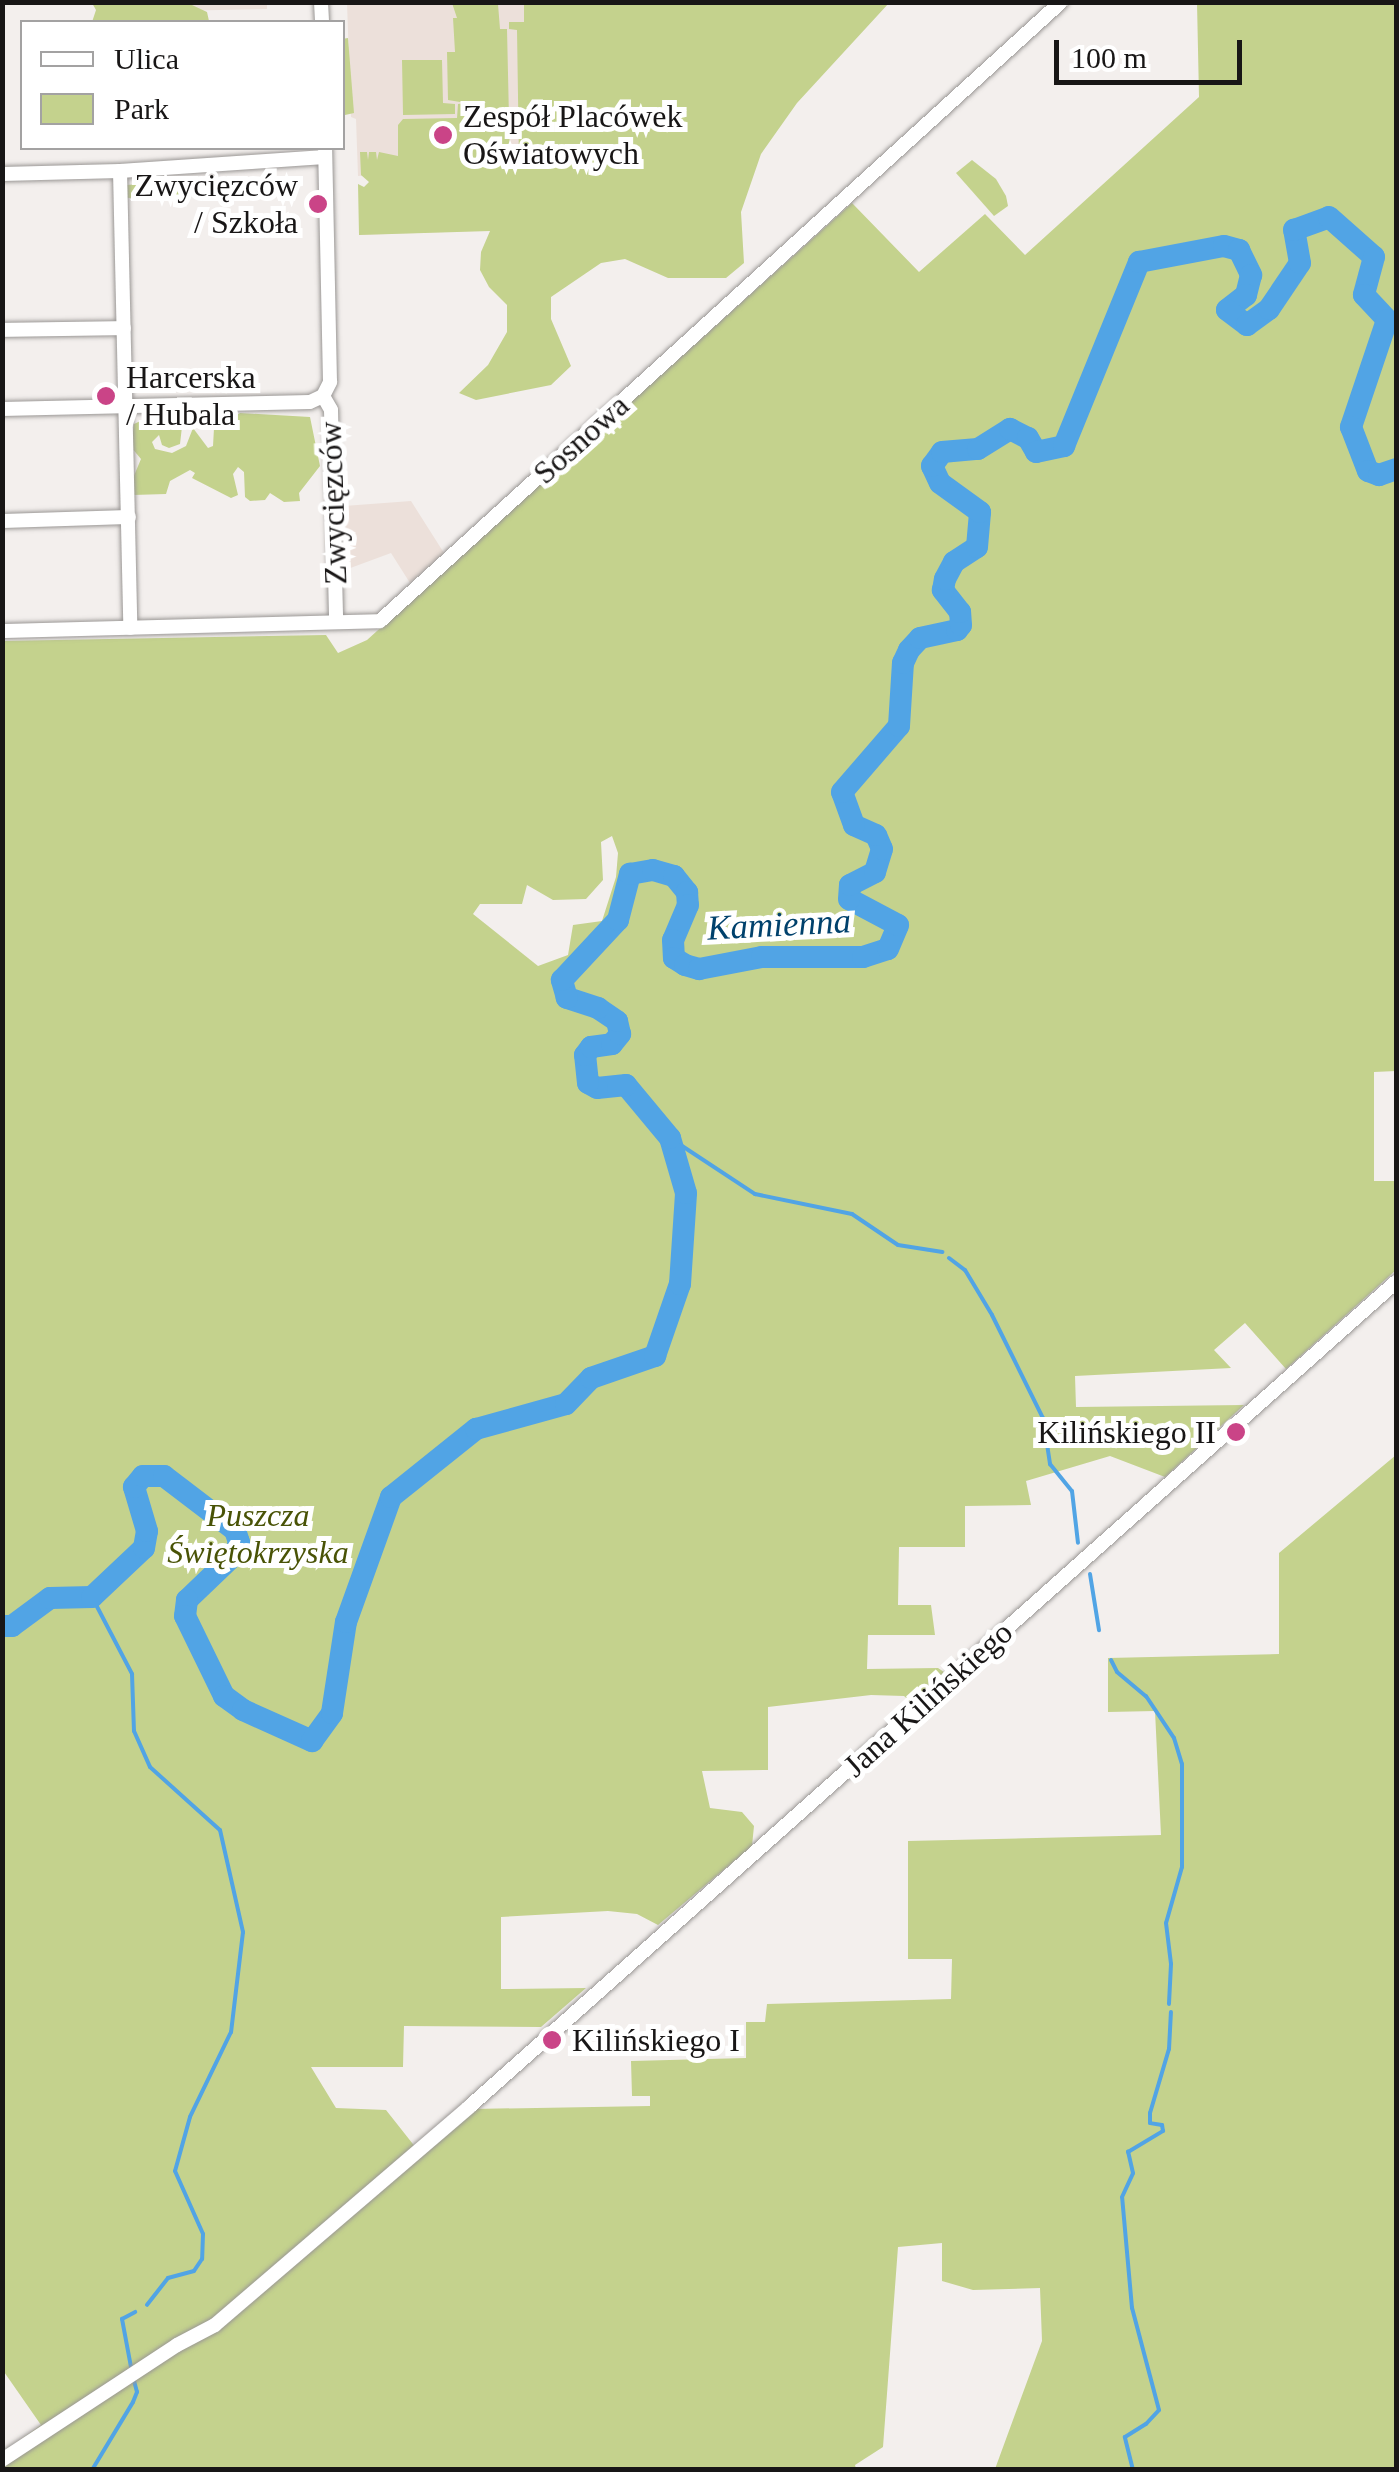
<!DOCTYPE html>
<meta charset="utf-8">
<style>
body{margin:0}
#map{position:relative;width:1399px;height:2472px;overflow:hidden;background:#f3efed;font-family:"Times New Roman",serif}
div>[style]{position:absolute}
.built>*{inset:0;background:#ece0da}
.green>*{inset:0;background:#c4d28d}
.stream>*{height:4px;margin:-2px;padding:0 2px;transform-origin:2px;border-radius:2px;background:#51a4e5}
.river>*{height:22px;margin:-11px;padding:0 11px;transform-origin:11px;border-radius:11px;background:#51a4e5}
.roads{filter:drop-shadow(0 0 2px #9a9795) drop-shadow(0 0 2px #9a9795)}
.minor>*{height:14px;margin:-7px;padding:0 7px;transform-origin:7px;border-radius:7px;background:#fff}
.dots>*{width:28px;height:28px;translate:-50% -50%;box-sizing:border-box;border:5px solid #fff;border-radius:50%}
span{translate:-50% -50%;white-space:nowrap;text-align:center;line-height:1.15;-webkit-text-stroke:10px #fff;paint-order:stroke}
.poi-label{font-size:32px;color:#181616}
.left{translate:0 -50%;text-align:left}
.right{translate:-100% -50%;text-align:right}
.street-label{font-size:32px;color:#181616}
.park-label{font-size:32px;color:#495306;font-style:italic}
.water-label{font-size:35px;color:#00416c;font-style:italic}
.frame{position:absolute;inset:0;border:5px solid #181616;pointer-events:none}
.legend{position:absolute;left:20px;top:20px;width:325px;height:130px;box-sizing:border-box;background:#fff;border:2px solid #a3a2a2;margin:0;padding:12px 18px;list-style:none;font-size:30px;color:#181616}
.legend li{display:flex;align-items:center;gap:20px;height:50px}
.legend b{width:50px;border:2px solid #a3a2a2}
.scale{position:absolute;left:1054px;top:40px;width:188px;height:45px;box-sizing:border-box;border:5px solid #181616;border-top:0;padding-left:12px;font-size:30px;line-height:35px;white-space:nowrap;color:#181616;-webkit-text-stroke:8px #fff;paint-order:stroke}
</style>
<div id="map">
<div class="built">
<div style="clip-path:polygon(267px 2px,267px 9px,123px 12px,123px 3px)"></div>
<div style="clip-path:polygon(347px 3px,524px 3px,532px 229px,359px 235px,371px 189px,370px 175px,358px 176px,356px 119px,351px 117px)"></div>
<div style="clip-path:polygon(411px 501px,444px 553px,410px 583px,391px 553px,345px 570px,344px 506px)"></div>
</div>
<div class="green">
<div style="clip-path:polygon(92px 3px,192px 5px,207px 12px,209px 21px,92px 22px,96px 10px)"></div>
<div style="clip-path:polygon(452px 3px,498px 4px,500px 29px,507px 29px,510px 163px,519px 163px,517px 30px,509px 29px,509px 22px,524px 22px,524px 3px,889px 3px,797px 103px,761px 154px,741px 212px,744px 263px,726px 278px,668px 278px,625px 259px,601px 263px,551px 297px,551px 319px,571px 366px,551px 385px,476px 400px,459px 393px,488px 365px,507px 332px,507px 305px,489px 287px,480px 270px,481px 252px,490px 231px,359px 235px,358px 184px,364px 187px,369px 182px,361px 175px,360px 152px,367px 152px,368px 160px,369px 152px,376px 152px,377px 160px,379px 152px,398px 156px,398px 125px,403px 119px,457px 118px,458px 104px,466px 103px,448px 100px,447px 52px,455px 52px,453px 18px,457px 18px)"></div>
<div style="clip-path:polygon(evenodd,1197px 3px,1396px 3px,1396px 1071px,1374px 1072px,1374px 1181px,1396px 1181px,1396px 1270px,1286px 1369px,1245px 1323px,1214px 1350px,1231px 1368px,1075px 1376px,1076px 1407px,1244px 1405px,1165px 1477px,1110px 1456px,1026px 1481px,1031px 1505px,965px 1506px,965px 1547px,899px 1547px,898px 1605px,931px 1605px,935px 1635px,868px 1635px,867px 1669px,938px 1668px,947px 1674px,912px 1703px,904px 1696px,871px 1695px,768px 1707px,768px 1770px,702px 1771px,710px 1808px,742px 1812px,754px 1826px,752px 1846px,658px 1925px,637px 1914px,608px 1911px,501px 1917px,501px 1989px,586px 1988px,541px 2027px,404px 2026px,403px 2067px,311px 2067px,336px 2108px,386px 2110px,420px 2153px,473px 2109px,650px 2106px,650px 2096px,632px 2096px,631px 2061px,746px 2058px,746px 2022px,765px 2022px,767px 2004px,951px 1999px,952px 1959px,908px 1959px,908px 1841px,1161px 1835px,1155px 1711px,1108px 1712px,1108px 1658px,1279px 1654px,1279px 1553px,1396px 1455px,1396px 2469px,995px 2469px,1042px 2341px,1040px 2288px,973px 2290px,942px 2281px,942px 2243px,898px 2247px,883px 2447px,855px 2465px,856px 2469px,3px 2469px,3px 2452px,41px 2425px,2px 2369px,2px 641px,326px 635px,338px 653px,367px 640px,852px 203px,919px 272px,985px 214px,1025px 255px,1199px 97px,1197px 3px,612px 836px,618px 853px,616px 877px,602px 921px,573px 925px,568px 955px,538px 966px,473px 914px,480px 904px,522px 904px,527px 885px,553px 900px,586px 899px,603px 880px,601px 842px,612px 836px)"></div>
<div style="clip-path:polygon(348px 38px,354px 113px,345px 115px,342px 39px)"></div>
<div style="clip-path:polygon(402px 60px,442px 60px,443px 103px,455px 104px,455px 114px,403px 115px)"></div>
<div style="clip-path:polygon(972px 160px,996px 179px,1006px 196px,1008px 206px,994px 216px,956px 173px)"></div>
<div style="clip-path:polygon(223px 179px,223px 195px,127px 198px,126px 185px)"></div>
<div style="clip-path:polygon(160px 412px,183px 418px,180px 444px,169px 448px,162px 445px,159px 435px,152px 442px,155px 449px,172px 453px,186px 446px,193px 428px,208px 448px,213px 446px,214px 428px,240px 413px,310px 417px,320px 466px,299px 493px,300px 501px,284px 502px,270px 493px,265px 500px,250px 501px,245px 497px,244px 472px,238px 467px,233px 474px,238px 495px,231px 498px,192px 478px,195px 473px,190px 470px,170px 481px,166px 494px,133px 495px,133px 478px,141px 459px,131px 447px,134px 424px)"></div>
</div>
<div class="stream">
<div style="left:670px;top:1138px;width:102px;rotate:33.4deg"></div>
<div style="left:755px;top:1194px;width:99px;rotate:11.7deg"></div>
<div style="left:852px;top:1214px;width:55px;rotate:34deg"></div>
<div style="left:898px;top:1245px;width:45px;rotate:9deg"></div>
<div style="left:949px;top:1258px;width:20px;rotate:37deg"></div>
<div style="left:965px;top:1270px;width:52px;rotate:59deg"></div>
<div style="left:992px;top:1315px;width:115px;rotate:63.7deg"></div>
<div style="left:1043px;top:1418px;width:47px;rotate:81.3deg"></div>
<div style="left:1050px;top:1464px;width:35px;rotate:51deg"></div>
<div style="left:1072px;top:1491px;width:52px;rotate:83.4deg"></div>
<div style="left:1090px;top:1574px;width:57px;rotate:80.9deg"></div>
<div style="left:92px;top:1597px;width:87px;rotate:62.5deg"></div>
<div style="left:132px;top:1674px;width:57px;rotate:88deg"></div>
<div style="left:134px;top:1731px;width:39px;rotate:66deg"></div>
<div style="left:150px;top:1767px;width:94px;rotate:42deg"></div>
<div style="left:220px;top:1830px;width:105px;rotate:77.3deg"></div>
<div style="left:243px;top:1932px;width:101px;rotate:96.8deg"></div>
<div style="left:231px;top:2032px;width:94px;rotate:115.8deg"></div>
<div style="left:190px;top:2117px;width:56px;rotate:105.5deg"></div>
<div style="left:175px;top:2171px;width:69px;rotate:66deg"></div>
<div style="left:203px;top:2234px;width:25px;rotate:92deg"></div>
<div style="left:202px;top:2259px;width:14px;rotate:124deg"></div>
<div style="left:194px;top:2271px;width:27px;rotate:165deg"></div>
<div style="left:168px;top:2278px;width:34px;rotate:128deg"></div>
<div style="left:1111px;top:1660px;width:13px;rotate:63deg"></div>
<div style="left:1117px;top:1672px;width:38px;rotate:40deg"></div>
<div style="left:1146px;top:1696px;width:50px;rotate:56.3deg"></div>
<div style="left:1174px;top:1738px;width:27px;rotate:73deg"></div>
<div style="left:1182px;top:1764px;width:103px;rotate:90deg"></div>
<div style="left:1182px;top:1867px;width:58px;rotate:105.9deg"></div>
<div style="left:1166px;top:1923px;width:41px;rotate:83deg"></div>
<div style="left:1171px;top:1964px;width:40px;rotate:92.9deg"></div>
<div style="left:131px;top:2367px;width:49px;rotate:-100.6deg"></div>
<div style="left:122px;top:2319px;width:15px;rotate:-28deg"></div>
<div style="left:92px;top:2470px;width:79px;rotate:-58.9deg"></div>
<div style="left:133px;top:2402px;width:11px;rotate:-68deg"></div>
<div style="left:137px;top:2392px;width:16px;rotate:-105deg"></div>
<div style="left:1133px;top:2470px;width:34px;rotate:-104deg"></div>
<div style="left:1125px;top:2437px;width:25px;rotate:-32deg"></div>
<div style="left:1146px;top:2424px;width:19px;rotate:-47deg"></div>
<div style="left:1159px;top:2410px;width:106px;rotate:-104.8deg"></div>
<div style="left:1132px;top:2308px;width:111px;rotate:-95.1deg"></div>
<div style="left:1122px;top:2197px;width:26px;rotate:-65deg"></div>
<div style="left:1133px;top:2173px;width:22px;rotate:-103deg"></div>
<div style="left:1128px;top:2152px;width:41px;rotate:-31deg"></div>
<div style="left:1163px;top:2131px;width:6px;rotate:-99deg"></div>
<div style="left:1162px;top:2125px;width:12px;rotate:-171deg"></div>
<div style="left:1150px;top:2123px;width:10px;rotate:-90deg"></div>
<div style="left:1150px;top:2113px;width:67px;rotate:-73.5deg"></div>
<div style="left:1169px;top:2049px;width:37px;rotate:-87deg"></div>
</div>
<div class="river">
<div style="left:2px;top:1626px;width:10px"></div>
<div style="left:12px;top:1626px;width:47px;rotate:-36.4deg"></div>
<div style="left:50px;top:1598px;width:42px;rotate:-1.4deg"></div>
<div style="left:92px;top:1597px;width:71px;rotate:-43.3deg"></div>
<div style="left:144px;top:1548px;width:17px;rotate:-80deg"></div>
<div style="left:147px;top:1531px;width:46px;rotate:-106.5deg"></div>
<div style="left:134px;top:1487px;width:14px;rotate:-51deg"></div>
<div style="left:143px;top:1476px;width:21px"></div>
<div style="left:164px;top:1476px;width:89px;rotate:37.3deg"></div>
<div style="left:235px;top:1530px;width:13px;rotate:72deg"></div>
<div style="left:239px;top:1542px;width:11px;rotate:105deg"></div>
<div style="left:236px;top:1553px;width:68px;rotate:136.2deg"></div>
<div style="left:187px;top:1600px;width:16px;rotate:97deg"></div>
<div style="left:185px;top:1616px;width:89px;rotate:64deg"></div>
<div style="left:224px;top:1696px;width:24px;rotate:36deg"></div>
<div style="left:243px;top:1710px;width:76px;rotate:24.2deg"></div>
<div style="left:312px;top:1741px;width:34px;rotate:-54deg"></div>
<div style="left:332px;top:1713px;width:92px;rotate:-81.3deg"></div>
<div style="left:346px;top:1622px;width:133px;rotate:-70.2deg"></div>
<div style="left:391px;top:1497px;width:109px;rotate:-38.7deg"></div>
<div style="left:476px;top:1429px;width:93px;rotate:-15.5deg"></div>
<div style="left:566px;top:1404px;width:36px;rotate:-46deg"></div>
<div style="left:591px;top:1378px;width:68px;rotate:-19deg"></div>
<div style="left:655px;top:1356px;width:76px;rotate:-70.9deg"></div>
<div style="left:680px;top:1284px;width:91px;rotate:-86.2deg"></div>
<div style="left:686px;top:1193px;width:57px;rotate:-106.2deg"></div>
<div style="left:670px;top:1138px;width:69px;rotate:-129.7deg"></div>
<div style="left:626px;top:1085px;width:29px;rotate:174deg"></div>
<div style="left:597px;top:1088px;width:10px;rotate:-151deg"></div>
<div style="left:588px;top:1083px;width:28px;rotate:-96deg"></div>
<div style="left:585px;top:1055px;width:10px;rotate:-53deg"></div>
<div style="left:591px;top:1047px;width:21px;rotate:-8deg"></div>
<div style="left:612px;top:1044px;width:13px;rotate:-51deg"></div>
<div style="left:620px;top:1034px;width:13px;rotate:-103deg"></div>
<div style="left:617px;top:1021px;width:23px;rotate:-146deg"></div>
<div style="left:598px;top:1008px;width:33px;rotate:-162deg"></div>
<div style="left:567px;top:998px;width:19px;rotate:-106deg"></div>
<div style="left:562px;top:980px;width:82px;rotate:-47deg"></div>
<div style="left:618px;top:920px;width:48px;rotate:-75.4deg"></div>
<div style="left:630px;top:874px;width:23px;rotate:-10deg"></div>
<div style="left:653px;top:870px;width:22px;rotate:16deg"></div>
<div style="left:674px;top:876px;width:21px;rotate:51deg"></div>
<div style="left:687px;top:892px;width:13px;rotate:86deg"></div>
<div style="left:688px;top:905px;width:38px;rotate:113deg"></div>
<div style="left:673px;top:940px;width:18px;rotate:87deg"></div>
<div style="left:674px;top:958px;width:13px;rotate:32deg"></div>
<div style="left:685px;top:965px;width:15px;rotate:16deg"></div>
<div style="left:699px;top:969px;width:64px;rotate:-10.8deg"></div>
<div style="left:762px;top:957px;width:101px"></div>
<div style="left:863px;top:957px;width:26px;rotate:-18deg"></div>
<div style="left:888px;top:949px;width:26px;rotate:-67deg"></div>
<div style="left:898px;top:925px;width:55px;rotate:-152deg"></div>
<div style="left:849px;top:899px;width:14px;rotate:-86deg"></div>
<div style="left:850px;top:885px;width:28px;rotate:-27deg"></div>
<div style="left:875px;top:872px;width:24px;rotate:-73deg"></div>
<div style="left:882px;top:849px;width:15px;rotate:-113deg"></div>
<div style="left:876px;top:835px;width:24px;rotate:-156deg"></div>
<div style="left:854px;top:825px;width:35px;rotate:-110deg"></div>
<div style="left:842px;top:792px;width:87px;rotate:-49.2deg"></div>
<div style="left:899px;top:726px;width:63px;rotate:-86.4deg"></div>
<div style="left:903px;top:663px;width:14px;rotate:-65deg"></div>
<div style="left:909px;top:650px;width:16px;rotate:-47deg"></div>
<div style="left:920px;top:638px;width:38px;rotate:-12deg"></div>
<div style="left:957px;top:630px;width:6px;rotate:-51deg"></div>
<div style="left:961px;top:625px;width:13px;rotate:-94deg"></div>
<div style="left:960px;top:612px;width:28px;rotate:-128deg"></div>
<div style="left:943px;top:590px;width:11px;rotate:-80deg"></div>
<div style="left:945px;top:579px;width:19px;rotate:-62deg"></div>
<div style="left:954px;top:562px;width:27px;rotate:-33deg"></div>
<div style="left:977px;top:547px;width:35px;rotate:-85deg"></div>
<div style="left:980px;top:512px;width:49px;rotate:-144.1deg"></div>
<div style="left:940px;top:483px;width:19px;rotate:-115deg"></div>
<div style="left:932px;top:466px;width:17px;rotate:-54deg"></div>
<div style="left:942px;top:452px;width:36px;rotate:-5deg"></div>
<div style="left:978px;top:449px;width:38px;rotate:-32deg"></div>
<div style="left:1010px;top:429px;width:20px;rotate:27deg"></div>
<div style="left:1028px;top:438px;width:16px;rotate:60deg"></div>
<div style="left:1036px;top:452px;width:29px;rotate:-12deg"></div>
<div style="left:1064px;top:446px;width:199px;rotate:-67.8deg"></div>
<div style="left:1139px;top:262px;width:86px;rotate:-10.7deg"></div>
<div style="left:1224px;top:246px;width:16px;rotate:15deg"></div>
<div style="left:1239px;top:250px;width:28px;rotate:64deg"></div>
<div style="left:1251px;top:275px;width:21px;rotate:104deg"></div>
<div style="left:1246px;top:295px;width:24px;rotate:142deg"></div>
<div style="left:1227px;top:310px;width:25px;rotate:37deg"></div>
<div style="left:1247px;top:325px;width:27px;rotate:-36deg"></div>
<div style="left:1269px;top:309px;width:55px;rotate:-56deg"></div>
<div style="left:1300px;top:263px;width:34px;rotate:-100deg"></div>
<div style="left:1294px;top:230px;width:37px;rotate:-20deg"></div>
<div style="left:1329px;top:217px;width:60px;rotate:41.6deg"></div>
<div style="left:1374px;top:257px;width:39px;rotate:105deg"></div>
<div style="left:1364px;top:295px;width:34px;rotate:47deg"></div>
<div style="left:1387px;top:320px;width:113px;rotate:108.6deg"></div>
<div style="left:1351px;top:427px;width:47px;rotate:68.9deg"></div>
<div style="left:1368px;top:471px;width:12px;rotate:20deg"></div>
<div style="left:1379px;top:475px;width:18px;rotate:-19deg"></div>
</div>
<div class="roads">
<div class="minor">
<div style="left:321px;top:2px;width:20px;rotate:87deg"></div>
<div style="left:120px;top:171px;width:457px;rotate:88.7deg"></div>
<div style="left:2px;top:174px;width:118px;rotate:-1.5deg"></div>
<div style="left:120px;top:171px;width:205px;rotate:-3.9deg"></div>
<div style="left:2px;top:330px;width:122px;rotate:-0.9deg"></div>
<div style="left:323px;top:396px;width:16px;rotate:-63deg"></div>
<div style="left:330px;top:382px;width:233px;rotate:-91.2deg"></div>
<div style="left:323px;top:396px;width:16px;rotate:60deg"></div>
<div style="left:331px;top:410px;width:212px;rotate:88.6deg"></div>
<div style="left:2px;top:409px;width:308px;rotate:-1.3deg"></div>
<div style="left:310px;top:402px;width:14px;rotate:-25deg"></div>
<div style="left:2px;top:521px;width:127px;rotate:-1.8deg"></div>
<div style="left:2px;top:631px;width:378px;rotate:-1.5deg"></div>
<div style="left:380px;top:621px;width:920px;rotate:-42.27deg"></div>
<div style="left:2px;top:2460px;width:209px;rotate:-33.3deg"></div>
<div style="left:177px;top:2345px;width:43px;rotate:-27.8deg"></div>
<div style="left:215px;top:2325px;width:335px;rotate:-40.6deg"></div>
<div style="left:469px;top:2107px;width:1241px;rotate:-41.67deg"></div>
</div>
</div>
<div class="dots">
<div style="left:443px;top:135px;background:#ca4487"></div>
<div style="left:318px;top:204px;background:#ca4487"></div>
<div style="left:106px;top:396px;background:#ca4487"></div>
<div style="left:1236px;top:1432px;background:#ca4487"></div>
<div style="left:552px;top:2040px;background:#ca4487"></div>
</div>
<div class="poi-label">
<span class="left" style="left:463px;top:135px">Zespół Placówek<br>Oświatowych</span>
<span class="right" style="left:298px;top:204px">Zwycięzców<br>/ Szkoła</span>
<span class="left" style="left:126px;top:396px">Harcerska<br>/ Hubala</span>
<span class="right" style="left:1216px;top:1432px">Kilińskiego II</span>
<span class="left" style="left:572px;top:2040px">Kilińskiego I</span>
</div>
<div class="street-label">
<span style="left:581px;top:439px;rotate:-42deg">Sosnowa</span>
<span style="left:333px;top:503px;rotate:-92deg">Zwycięzców</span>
<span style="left:928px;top:1699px;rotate:-42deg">Jana Kilińskiego</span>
</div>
<div class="park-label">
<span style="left:258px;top:1534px">Puszcza<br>Świętokrzyska</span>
</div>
<div class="water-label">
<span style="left:779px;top:925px;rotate:-3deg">Kamienna</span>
</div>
<div class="frame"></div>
<ul class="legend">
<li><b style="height:12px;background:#fff"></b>Ulica</li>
<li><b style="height:28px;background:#c4d28d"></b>Park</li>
</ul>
<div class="scale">100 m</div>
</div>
